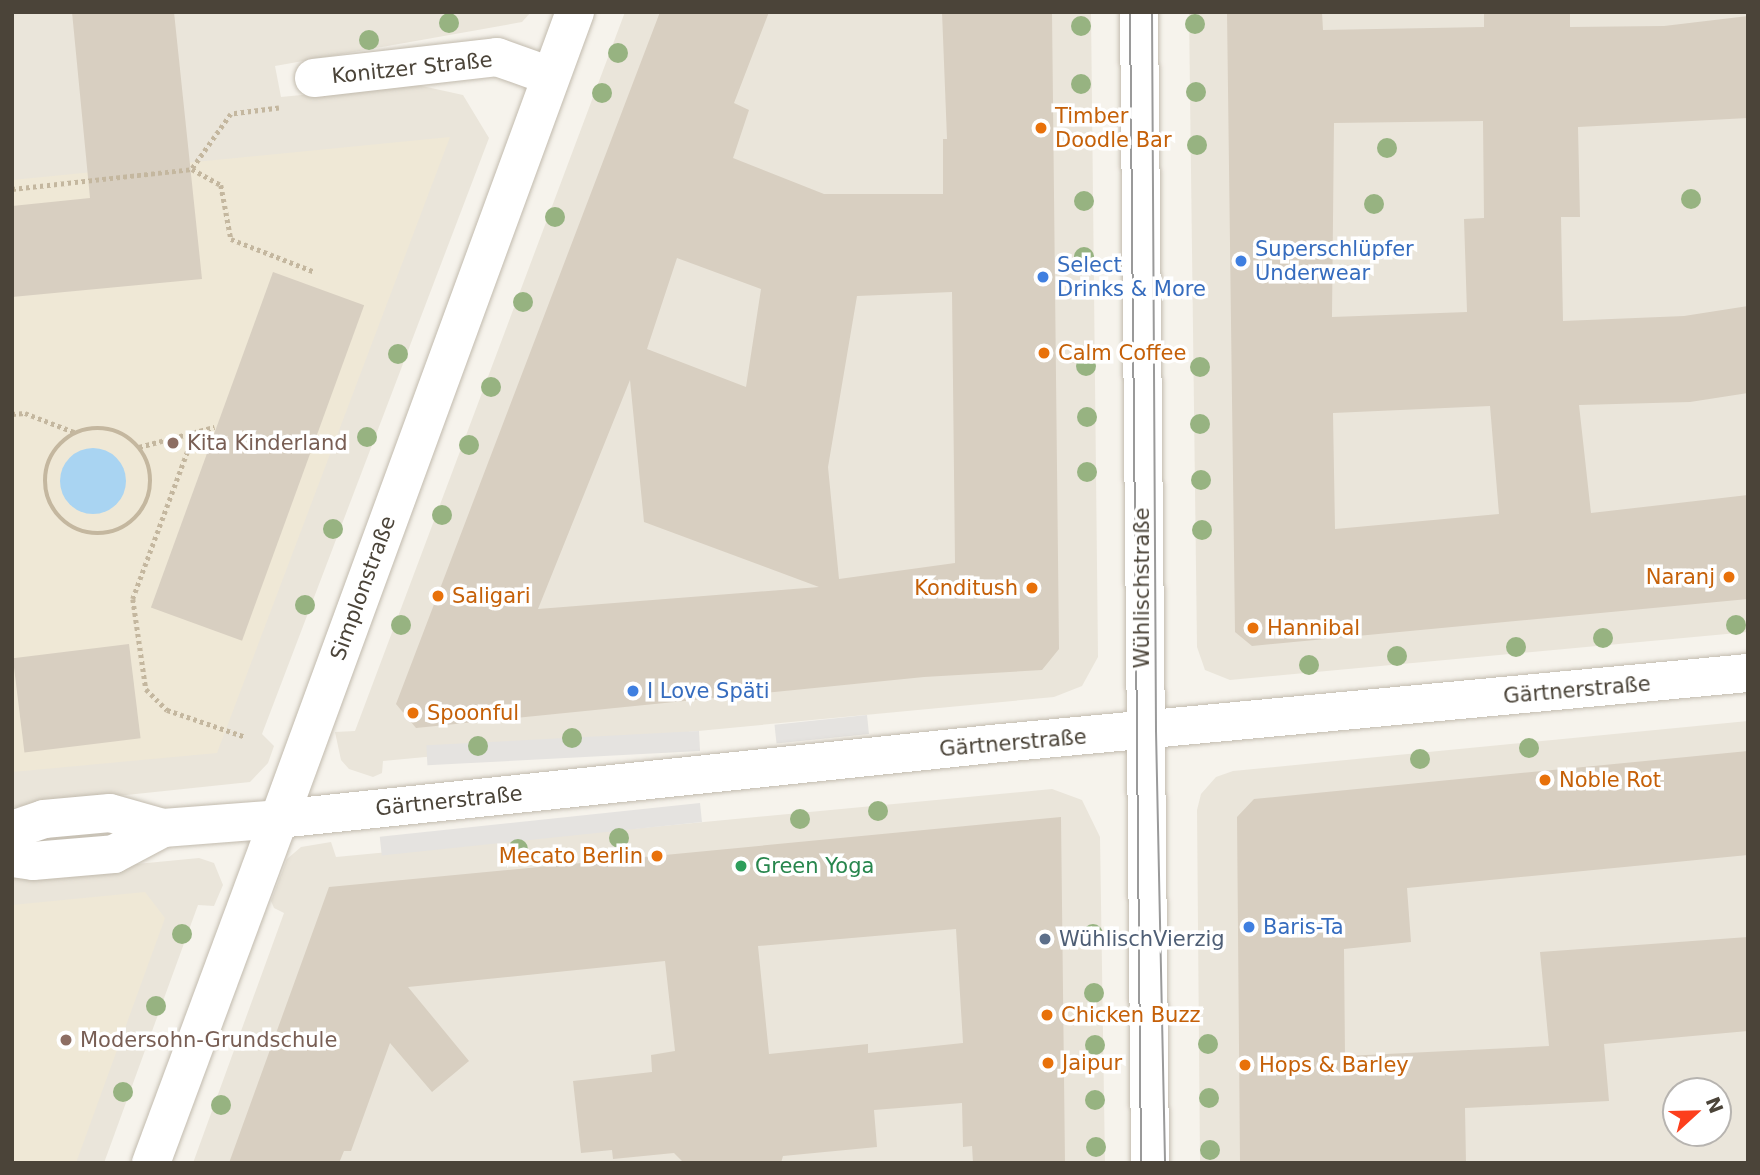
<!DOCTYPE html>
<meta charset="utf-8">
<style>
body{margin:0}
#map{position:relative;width:1760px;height:1175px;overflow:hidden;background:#f6f3ec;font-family:"DejaVu Sans",sans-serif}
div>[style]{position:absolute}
.residential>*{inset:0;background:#eae5da}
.education>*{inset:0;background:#efe8d6}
.parking>*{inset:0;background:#e5e3e0;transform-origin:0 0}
.water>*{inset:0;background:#a9d4f2}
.round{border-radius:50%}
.building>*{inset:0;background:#d8cfc1;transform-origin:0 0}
.path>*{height:4.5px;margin-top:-2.25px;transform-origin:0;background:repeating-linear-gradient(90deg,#c4b79f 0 3.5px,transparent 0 7px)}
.path>.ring{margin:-2.25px;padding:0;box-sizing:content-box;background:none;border:4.5px solid #c4b79f;border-radius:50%}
.roads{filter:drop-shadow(0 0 2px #c2bbae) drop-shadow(0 0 2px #c2bbae)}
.pedestrian>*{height:38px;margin:-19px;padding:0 19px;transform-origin:19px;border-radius:19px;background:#fff}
.minor>*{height:38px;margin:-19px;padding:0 19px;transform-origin:19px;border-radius:19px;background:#fff}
.tertiary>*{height:38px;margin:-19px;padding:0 19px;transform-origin:19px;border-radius:19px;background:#fff}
.tram>*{height:2px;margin:-1px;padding:0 1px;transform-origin:1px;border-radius:1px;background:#9a9a9a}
.trees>*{width:20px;height:20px;margin:-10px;border-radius:50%;background:#97b381}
.dots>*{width:19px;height:19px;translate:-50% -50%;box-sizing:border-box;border:4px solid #fff;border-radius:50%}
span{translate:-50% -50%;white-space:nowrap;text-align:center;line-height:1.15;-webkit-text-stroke:7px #fff;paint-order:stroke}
.street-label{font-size:21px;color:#4b4439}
.food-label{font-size:21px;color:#c56008}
.left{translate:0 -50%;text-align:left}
.right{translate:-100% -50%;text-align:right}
.shop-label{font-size:21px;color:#366cbe}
.education-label{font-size:21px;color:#785e54}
.leisure-label{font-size:21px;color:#27864d}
.service-label{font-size:21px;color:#4e5e75}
.frame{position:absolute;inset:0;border:14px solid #4b4439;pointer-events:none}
.north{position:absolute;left:1662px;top:1077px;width:70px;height:70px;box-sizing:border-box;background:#fff;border:2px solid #b7b4b0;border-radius:50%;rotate:68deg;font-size:19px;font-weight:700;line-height:28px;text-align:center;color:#4b4439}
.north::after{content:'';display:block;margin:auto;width:24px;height:32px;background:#fc3f1d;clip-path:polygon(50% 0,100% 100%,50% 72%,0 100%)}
</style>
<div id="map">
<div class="residential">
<div style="clip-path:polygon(12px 12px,531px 12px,522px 22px,275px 66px,281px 97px,413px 84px,463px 95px,489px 138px,262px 734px,274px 746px,268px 763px,250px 782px,12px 807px)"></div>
<div style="clip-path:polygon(625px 12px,1091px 12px,1098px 657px,1082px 686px,1054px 697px,383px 761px,382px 773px,373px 777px,349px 769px,341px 760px,335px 732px,355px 731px)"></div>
<div style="clip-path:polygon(1189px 12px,1748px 12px,1748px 632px,1230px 680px,1205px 670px,1197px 647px)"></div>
<div style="clip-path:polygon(evenodd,1748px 721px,1748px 1163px,1200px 1163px,1197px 810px,1201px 794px,1216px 777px,1233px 771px,1748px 721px,1676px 1091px,1718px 1091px,1718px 1133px,1676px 1133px,1676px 1091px)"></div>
<div style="clip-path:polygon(1052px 789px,1082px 800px,1100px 837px,1105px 1163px,193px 1163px,284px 913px,274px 908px,271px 901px,287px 859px,301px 847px,331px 842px,336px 857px)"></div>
<div style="clip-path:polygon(199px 858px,214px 863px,223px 885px,214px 906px,198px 905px,104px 1163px,12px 1163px,12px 876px)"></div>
</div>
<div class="education">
<div style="clip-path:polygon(450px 137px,217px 753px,12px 772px,12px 180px)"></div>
<div style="clip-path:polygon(145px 892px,165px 918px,76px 1163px,12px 1163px,12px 905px)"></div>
</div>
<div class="parking">
<div style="left:867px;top:715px;width:19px;height:93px;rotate:84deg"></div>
<div style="left:699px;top:731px;width:20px;height:273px;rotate:87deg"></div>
<div style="left:700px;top:803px;width:19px;height:322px;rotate:84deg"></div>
</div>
<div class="water">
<div class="round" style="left:60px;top:448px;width:66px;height:66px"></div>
</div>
<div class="building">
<div style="clip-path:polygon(72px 12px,174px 12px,202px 279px,12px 297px,12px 206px,90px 198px)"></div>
<div style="clip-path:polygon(evenodd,660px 12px,769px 12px,734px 103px,749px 110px,733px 158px,824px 194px,943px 194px,943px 139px,947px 139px,942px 12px,1052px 12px,1059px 649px,1042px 670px,924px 677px,416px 728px,396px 704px,660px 12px,677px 258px,761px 289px,746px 387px,647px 349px,677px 258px,660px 12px,952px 292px,955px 563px,839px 579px,828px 467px,857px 296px,952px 292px,660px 12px,630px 380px,644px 522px,819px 587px,538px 609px,630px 380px)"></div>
<div style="clip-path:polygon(evenodd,1227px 12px,1322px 12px,1323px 30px,1484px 27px,1484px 12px,1570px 12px,1570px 27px,1664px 26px,1748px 16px,1748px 118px,1578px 127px,1580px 217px,1561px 217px,1563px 321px,1684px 316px,1748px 306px,1748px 393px,1690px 402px,1579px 405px,1591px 513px,1748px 495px,1748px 599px,1252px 646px,1235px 632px,1227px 12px,1483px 121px,1484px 218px,1464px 219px,1467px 312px,1332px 317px,1334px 123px,1483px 121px,1227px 12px,1490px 406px,1499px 514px,1335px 529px,1333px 413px,1490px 406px)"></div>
<div style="left:273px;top:272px;width:97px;height:357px;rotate:20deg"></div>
<div style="left:129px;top:644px;width:95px;height:117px;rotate:83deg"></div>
<div style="clip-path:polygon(1748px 751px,1748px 855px,1407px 888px,1411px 942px,1344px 949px,1345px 1056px,1549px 1046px,1540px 952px,1748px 937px,1748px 1031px,1604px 1044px,1609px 1101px,1465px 1108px,1466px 1163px,1240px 1163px,1237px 817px,1254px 799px)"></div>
<div style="clip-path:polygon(evenodd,1061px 817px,1065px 1163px,973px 1163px,972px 1146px,963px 1147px,962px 1103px,874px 1110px,877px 1147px,783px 1156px,781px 1163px,684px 1163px,674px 1153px,613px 1159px,612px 1150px,581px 1153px,573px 1081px,652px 1072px,651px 1055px,675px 1051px,665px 961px,408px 987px,469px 1061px,432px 1092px,390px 1043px,351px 1151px,344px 1151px,339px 1163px,229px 1163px,329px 887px,1061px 817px,956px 929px,963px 1043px,868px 1053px,868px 1044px,769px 1054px,758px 946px,956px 929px)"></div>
</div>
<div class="path">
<div style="left:279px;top:108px;width:48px;rotate:172.9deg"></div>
<div style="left:231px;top:114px;width:67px;rotate:125.3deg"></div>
<div style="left:192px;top:169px;width:33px;rotate:29deg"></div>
<div style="left:221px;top:185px;width:55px;rotate:79.5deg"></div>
<div style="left:231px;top:239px;width:90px;rotate:21.4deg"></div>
<div style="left:12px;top:189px;width:181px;rotate:-6.3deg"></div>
<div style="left:12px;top:414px;width:13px;rotate:-4deg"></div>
<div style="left:25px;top:413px;width:53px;rotate:21.2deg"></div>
<div class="ring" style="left:45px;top:428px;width:101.5px;height:101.5px"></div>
<div style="left:195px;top:432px;width:178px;rotate:110.4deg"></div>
<div style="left:133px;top:599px;width:91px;rotate:81.8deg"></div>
<div style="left:146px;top:689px;width:30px;rotate:45deg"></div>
<div style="left:167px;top:710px;width:83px;rotate:18.9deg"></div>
<div style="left:139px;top:447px;width:78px;rotate:-14.9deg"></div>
</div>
<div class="roads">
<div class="pedestrian">
<div style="left:151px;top:1163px;width:367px;rotate:-69.6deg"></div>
</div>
<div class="minor">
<div style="left:314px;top:78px;width:184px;rotate:-6.5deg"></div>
<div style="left:497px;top:57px;width:56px;rotate:19.7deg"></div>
<div style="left:279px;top:819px;width:860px;rotate:-69.86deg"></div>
<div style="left:12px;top:830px;width:34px;rotate:-19deg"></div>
<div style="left:44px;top:819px;width:66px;rotate:-5.2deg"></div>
<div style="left:110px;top:813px;width:55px;rotate:15.8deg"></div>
<div style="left:163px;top:828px;width:116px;rotate:-4.4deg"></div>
<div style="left:279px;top:819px;width:716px;rotate:-6.01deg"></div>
<div style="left:991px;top:744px;width:760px;rotate:-5.36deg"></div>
<div style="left:12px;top:858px;width:21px;rotate:8deg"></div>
<div style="left:33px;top:861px;width:81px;rotate:-4.9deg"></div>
<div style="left:114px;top:854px;width:55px;rotate:-28deg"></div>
</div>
<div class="tertiary">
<div style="left:1139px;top:12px;width:1151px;rotate:89.45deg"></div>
</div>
</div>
<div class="tram">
<div style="left:1130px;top:12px;width:1151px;rotate:89.45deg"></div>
<div style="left:1152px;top:12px;width:719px;rotate:89.68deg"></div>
<div style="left:1156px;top:731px;width:432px;rotate:88.8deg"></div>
</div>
<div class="trees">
<div style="left:449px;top:23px"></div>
<div style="left:1195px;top:24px"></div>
<div style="left:1081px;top:26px"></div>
<div style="left:369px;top:40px"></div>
<div style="left:618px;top:53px"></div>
<div style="left:1081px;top:84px"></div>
<div style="left:1196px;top:92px"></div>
<div style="left:602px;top:93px"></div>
<div style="left:1197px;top:145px"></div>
<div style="left:1387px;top:148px"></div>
<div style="left:1691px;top:199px"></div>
<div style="left:1084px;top:201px"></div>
<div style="left:1374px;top:204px"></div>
<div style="left:555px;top:217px"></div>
<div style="left:1084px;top:257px"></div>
<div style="left:523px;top:302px"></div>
<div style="left:398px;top:354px"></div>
<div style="left:1086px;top:366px"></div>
<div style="left:1200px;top:367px"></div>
<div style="left:491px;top:387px"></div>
<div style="left:1087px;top:417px"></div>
<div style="left:1200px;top:424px"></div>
<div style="left:367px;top:437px"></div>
<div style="left:469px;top:445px"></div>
<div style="left:1087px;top:472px"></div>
<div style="left:1201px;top:480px"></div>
<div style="left:442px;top:515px"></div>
<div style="left:333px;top:529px"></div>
<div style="left:1202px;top:530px"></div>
<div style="left:305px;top:605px"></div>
<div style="left:401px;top:625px"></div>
<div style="left:1736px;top:625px"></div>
<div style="left:1603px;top:638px"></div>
<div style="left:1516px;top:647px"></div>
<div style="left:1397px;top:656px"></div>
<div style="left:1309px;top:665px"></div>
<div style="left:572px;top:738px"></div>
<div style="left:478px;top:746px"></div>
<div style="left:1529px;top:748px"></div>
<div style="left:1420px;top:759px"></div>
<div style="left:878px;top:811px"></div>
<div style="left:800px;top:819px"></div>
<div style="left:619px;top:838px"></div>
<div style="left:518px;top:849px"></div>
<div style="left:182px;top:934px"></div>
<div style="left:1093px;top:934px"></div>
<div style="left:1094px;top:993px"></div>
<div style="left:156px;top:1006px"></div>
<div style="left:1208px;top:1044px"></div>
<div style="left:1095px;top:1045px"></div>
<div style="left:123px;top:1092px"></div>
<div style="left:1209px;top:1098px"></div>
<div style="left:1095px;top:1100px"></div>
<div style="left:221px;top:1105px"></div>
<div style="left:1096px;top:1147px"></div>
<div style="left:1210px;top:1150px"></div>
</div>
<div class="dots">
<div style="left:1041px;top:128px;background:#e8710a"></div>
<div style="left:1241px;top:261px;background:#3f7fe0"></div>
<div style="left:1043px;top:277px;background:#3f7fe0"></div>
<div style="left:1044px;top:353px;background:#e8710a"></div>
<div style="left:173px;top:443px;background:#8d6e63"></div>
<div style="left:1729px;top:577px;background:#e8710a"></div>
<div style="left:1032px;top:588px;background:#e8710a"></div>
<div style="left:438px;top:596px;background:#e8710a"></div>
<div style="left:1253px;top:628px;background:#e8710a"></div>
<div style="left:633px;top:691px;background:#3f7fe0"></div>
<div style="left:413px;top:713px;background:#e8710a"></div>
<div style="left:1545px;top:780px;background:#e8710a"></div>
<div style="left:657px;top:856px;background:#e8710a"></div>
<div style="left:741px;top:866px;background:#2e9e5b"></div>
<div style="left:1249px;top:927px;background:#3f7fe0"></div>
<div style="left:1045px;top:939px;background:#5c6f8a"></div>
<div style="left:1047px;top:1015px;background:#e8710a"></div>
<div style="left:66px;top:1040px;background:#8d6e63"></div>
<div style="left:1048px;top:1063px;background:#e8710a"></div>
<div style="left:1245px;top:1065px;background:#e8710a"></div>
</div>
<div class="street-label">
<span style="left:412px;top:68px;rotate:-6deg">Konitzer Straße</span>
<span style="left:363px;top:588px;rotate:-70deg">Simplonstraße</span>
<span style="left:1142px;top:588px;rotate:-90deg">Wühlischstraße</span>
<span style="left:1577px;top:690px;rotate:-5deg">Gärtnerstraße</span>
<span style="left:1013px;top:743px;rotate:-5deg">Gärtnerstraße</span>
<span style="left:449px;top:801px;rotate:-6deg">Gärtnerstraße</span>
</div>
<div class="food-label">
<span class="left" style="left:1055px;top:128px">Timber<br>Doodle Bar</span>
<span class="left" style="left:1058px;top:353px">Calm Coffee</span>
<span class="right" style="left:1715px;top:577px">Naranj</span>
<span class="right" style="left:1018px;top:588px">Konditush</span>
<span class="left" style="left:452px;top:596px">Saligari</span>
<span class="left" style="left:1267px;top:628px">Hannibal</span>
<span class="left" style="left:427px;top:713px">Spoonful</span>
<span class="left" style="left:1559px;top:780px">Noble Rot</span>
<span class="right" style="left:643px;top:856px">Mecato Berlin</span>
<span class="left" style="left:1061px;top:1015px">Chicken Buzz</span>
<span class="left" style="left:1062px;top:1063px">Jaipur</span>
<span class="left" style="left:1259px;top:1065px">Hops &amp; Barley</span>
</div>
<div class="shop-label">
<span class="left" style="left:1255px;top:261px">Superschlüpfer<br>Underwear</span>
<span class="left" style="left:1057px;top:277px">Select<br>Drinks &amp; More</span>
<span class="left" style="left:647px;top:691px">I Love Späti</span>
<span class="left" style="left:1263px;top:927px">Baris-Ta</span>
</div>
<div class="education-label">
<span class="left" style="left:187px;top:443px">Kita Kinderland</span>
<span class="left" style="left:80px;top:1040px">Modersohn-Grundschule</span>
</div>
<div class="leisure-label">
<span class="left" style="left:755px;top:866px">Green Yoga</span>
</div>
<div class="service-label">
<span class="left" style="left:1059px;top:939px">WühlischVierzig</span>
</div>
<div class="frame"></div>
<div class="north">N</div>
</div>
